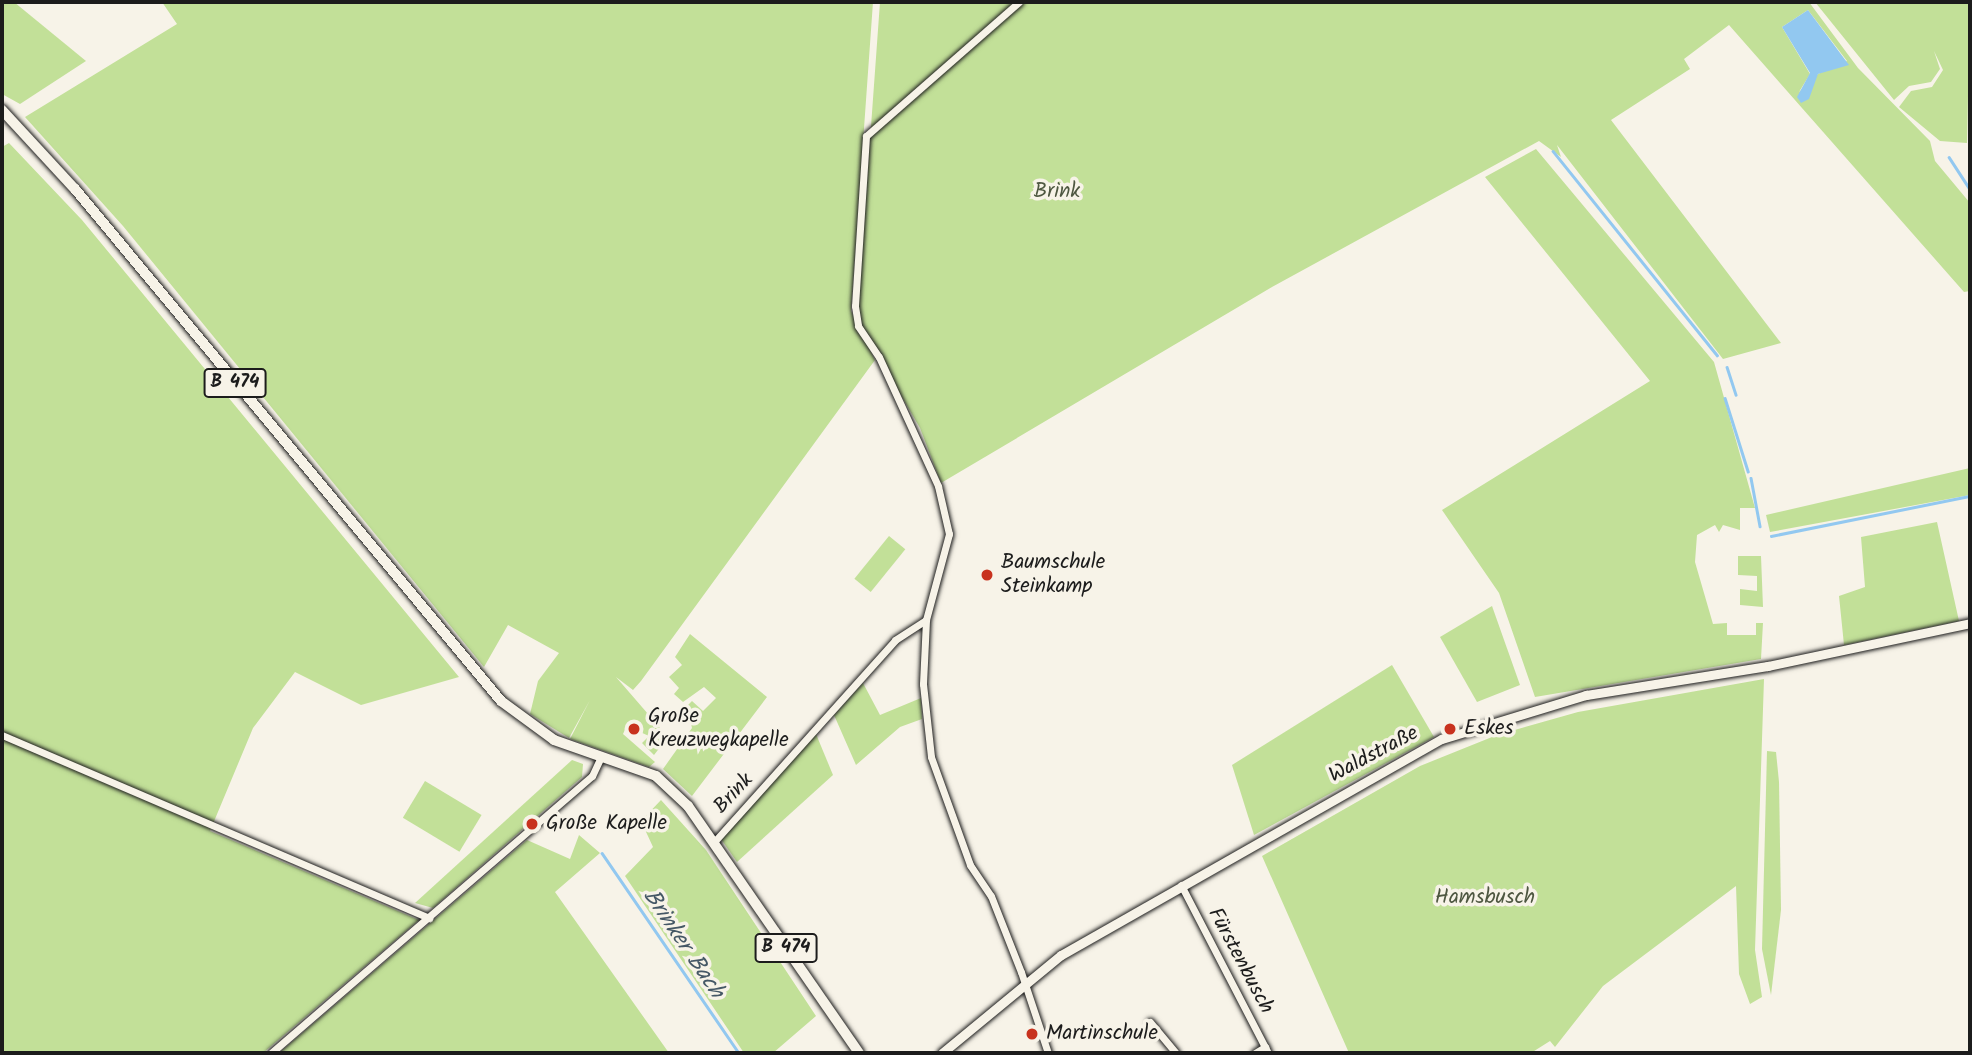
<!DOCTYPE html>
<meta charset="utf-8">
<style>
body{margin:0}
#map{position:relative;width:1972px;height:1055px;overflow:hidden;background:#f7f3e8;font-family:Kalam,sans-serif}
div>[style]{position:absolute}
.green>*{inset:0;background:#c2e098;transform-origin:0 0}
.water>*{inset:0;background:#92c8f0}
.stream>*{height:2.5px;margin:-1.25px;padding:0 1.25px;transform-origin:1.25px;border-radius:1.25px;background:#92c8f0}
.roads{filter:drop-shadow(0 0 2px #1c1c1c) drop-shadow(0 0 2px #1c1c1c)}
.minor>*{height:7px;margin:-3.5px;padding:0 3.5px;transform-origin:3.5px;border-radius:3.5px;background:#f7f3e8}
.tertiary>*{height:9px;margin:-4.5px;padding:0 4.5px;transform-origin:4.5px;border-radius:4.5px;background:#f7f3e8}
.primary>*{height:10px;margin:-5px;padding:0 5px;transform-origin:5px;border-radius:5px;background:#f7f3e8}
.dots>*{width:19px;height:19px;translate:-50% -50%;box-sizing:border-box;border:4px solid #f7f3e8;border-radius:50%}
span{translate:-50% -50%;white-space:nowrap;text-align:center;line-height:1.15;-webkit-text-stroke:7px #f7f3e8;paint-order:stroke}
.shield-label span{padding:2px 5px;background:#f7f3e8;border:2px solid;border-radius:5px;-webkit-text-stroke-width:0}
.shield-label{font-size:19px;color:#1c1c1c;font-weight:700}
.park-label{font-size:21px;color:#4e5741}
.poi-label{font-size:21px;color:#1c1c1c}
.left{translate:0 -50%;text-align:left}
.street-label{font-size:21px;color:#1c1c1c}
.water-label{font-size:23px;color:#455866;font-style:italic}
.frame{position:absolute;inset:0;border:4px solid #1c1c1c;pointer-events:none}
</style>
<div id="map">
<div class="green">
<div style="clip-path:polygon(2px 2px,14px 2px,86px 61px,20px 104px,2px 94px)"></div>
<div style="clip-path:polygon(162px 2px,873px 2px,851px 311px,875px 360px,641px 681px,633px 690px,616px 677px,668px 737px,654px 755px,642px 743px,649px 736px,640px 732px,639px 721px,627px 725px,623px 734px,655px 762px,649px 767px,570px 739px,590px 700px,569px 738px,530px 714px,538px 681px,559px 653px,508px 625px,484px 667px,123px 226px,25px 117px,177px 24px)"></div>
<div style="clip-path:polygon(evenodd,880px 2px,1809px 2px,1858px 68px,1930px 141px,1935px 161px,1970px 203px,1970px 291px,1964px 292px,1729px 25px,1684px 59px,1690px 69px,1611px 120px,1781px 343px,1723px 359px,1557px 145px,1561px 157px,1539px 141px,1272px 287px,941px 483px,920px 428px,857px 320px,880px 2px,1808px 10px,1847px 61px,1818px 74px,1799px 92px,1810px 74px,1782px 27px,1808px 10px)"></div>
<div style="clip-path:polygon(1815px 2px,1970px 2px,1967px 143px,1940px 141px,1899px 107px,1911px 91px,1932px 87px,1943px 70px,1934px 51px,1940px 69px,1931px 82px,1909px 86px,1894px 100px)"></div>
<div style="clip-path:polygon(9px 143px,82px 220px,459px 677px,361px 705px,295px 672px,253px 728px,210px 831px,419px 920px,263px 1053px,2px 1053px,2px 147px)"></div>
<div style="clip-path:polygon(1536px 149px,1714px 362px,1755px 508px,1740px 508px,1740px 530px,1723px 525px,1719px 532px,1715px 525px,1697px 535px,1695px 562px,1713px 624px,1727px 623px,1727px 635px,1756px 635px,1756px 623px,1763px 623px,1761px 659px,1535px 697px,1499px 593px,1442px 510px,1650px 381px,1485px 177px)"></div>
<div style="clip-path:polygon(1970px 468px,1970px 495px,1770px 532px,1766px 515px)"></div>
<div style="clip-path:polygon(1937px 522px,1959px 621px,1844px 645px,1839px 596px,1865px 587px,1861px 537px)"></div>
<div style="left:889px;top:536px;width:21px;height:55px;rotate:39deg"></div>
<div style="clip-path:polygon(1738px 556px,1761px 556px,1763px 607px,1740px 605px,1740px 589px,1757px 591px,1757px 576px,1738px 575px)"></div>
<div style="clip-path:polygon(1492px 606px,1520px 685px,1477px 702px,1440px 637px)"></div>
<div style="clip-path:polygon(690px 634px,767px 697px,692px 796px,663px 769px,692px 728px,687px 706px,692px 701px,703px 711px,716px 698px,704px 687px,683px 702px,674px 694px,679px 688px,669px 677px,682px 665px,675px 657px)"></div>
<div style="clip-path:polygon(1392px 665px,1434px 737px,1254px 835px,1232px 765px)"></div>
<div style="clip-path:polygon(1764px 679px,1755px 950px,1762px 997px,1750px 1004px,1739px 974px,1736px 886px,1603px 986px,1555px 1047px,1550px 1041px,1531px 1053px,1349px 1053px,1262px 856px,1420px 766px,1497px 735px,1578px 712px)"></div>
<div style="clip-path:polygon(863px 683px,880px 715px,921px 698px,922px 719px,900px 727px,856px 765px,834px 715px)"></div>
<div style="clip-path:polygon(816px 734px,833px 775px,737px 862px,721px 839px)"></div>
<div style="clip-path:polygon(1767px 751px,1776px 752px,1779px 782px,1781px 910px,1771px 995px,1762px 949px)"></div>
<div style="clip-path:polygon(572px 760px,583px 764px,582px 777px,433px 908px,415px 903px)"></div>
<div style="left:425px;top:781px;width:66px;height:43px;rotate:31deg"></div>
<div style="clip-path:polygon(661px 800px,706px 850px,816px 1016px,773px 1053px,744px 1053px,625px 876px,653px 847px,641px 821px)"></div>
<div style="clip-path:polygon(579px 835px,600px 853px,555px 892px,669px 1053px,279px 1053px,527px 840px,570px 859px)"></div>
</div>
<div class="water">
<div style="clip-path:polygon(1808px 10px,1849px 65px,1818px 74px,1809px 99px,1801px 103px,1797px 97px,1810px 73px,1782px 27px)"></div>
</div>
<div class="stream">
<div style="left:1553px;top:151px;width:262px;rotate:51.2deg"></div>
<div style="left:1949px;top:157px;width:38px;rotate:57deg"></div>
<div style="left:1727px;top:367px;width:29px;rotate:72deg"></div>
<div style="left:1725px;top:398px;width:77px;rotate:72.5deg"></div>
<div style="left:1751px;top:478px;width:49px;rotate:79.4deg"></div>
<div style="left:1771px;top:536px;width:203px;rotate:-11.4deg"></div>
<div style="left:602px;top:853px;width:242px;rotate:55.6deg"></div>
</div>
<div class="roads">
<div class="minor">
<div style="left:1019px;top:2px;width:203px;rotate:138.8deg"></div>
<div style="left:866px;top:136px;width:170px;rotate:93.7deg"></div>
<div style="left:855px;top:306px;width:20px;rotate:81deg"></div>
<div style="left:858px;top:326px;width:37px;rotate:56deg"></div>
<div style="left:879px;top:357px;width:142px;rotate:65.4deg"></div>
<div style="left:938px;top:486px;width:49px;rotate:77.1deg"></div>
<div style="left:949px;top:534px;width:89px;rotate:105deg"></div>
<div style="left:926px;top:620px;width:64px;rotate:92.7deg"></div>
<div style="left:923px;top:684px;width:73px;rotate:83.7deg"></div>
<div style="left:931px;top:757px;width:115px;rotate:70.1deg"></div>
<div style="left:970px;top:865px;width:37px;rotate:56deg"></div>
<div style="left:991px;top:896px;width:82px;rotate:68.5deg"></div>
<div style="left:1021px;top:972px;width:85px;rotate:71.6deg"></div>
<div style="left:2px;top:735px;width:465px;rotate:23.2deg"></div>
<div style="left:714px;top:842px;width:271px;rotate:-48.1deg"></div>
<div style="left:895px;top:640px;width:37px;rotate:-33deg"></div>
<div style="left:1181px;top:885px;width:189px;rotate:62.6deg"></div>
<div style="left:1150px;top:1022px;width:40px;rotate:50deg"></div>
<div style="left:271px;top:1053px;width:424px;rotate:-40.8deg"></div>
<div style="left:592px;top:776px;width:21px;rotate:-65deg"></div>
<div style="left:1255px;top:1053px;width:12px;rotate:-31deg"></div>
</div>
<div class="tertiary">
<div style="left:942px;top:1053px;width:154px;rotate:-39.5deg"></div>
<div style="left:1061px;top:955px;width:438px;rotate:-29.6deg"></div>
<div style="left:1442px;top:739px;width:151px;rotate:-17deg"></div>
<div style="left:1586px;top:695px;width:184px;rotate:-9.1deg"></div>
<div style="left:1768px;top:666px;width:207px;rotate:-12deg"></div>
</div>
<div class="primary">
<div style="left:2px;top:110px;width:108px;rotate:47.3deg"></div>
<div style="left:75px;top:189px;width:666px;rotate:50.24deg"></div>
<div style="left:501px;top:701px;width:66px;rotate:36.3deg"></div>
<div style="left:554px;top:740px;width:108px;rotate:19.4deg"></div>
<div style="left:656px;top:776px;width:44px;rotate:43.2deg"></div>
<div style="left:688px;top:806px;width:300px;rotate:55.3deg"></div>
</div>
</div>
<div class="dots">
<div style="left:987px;top:575px;background:#c8321e"></div>
<div style="left:634px;top:729px;background:#c8321e"></div>
<div style="left:1450px;top:729px;background:#c8321e"></div>
<div style="left:532px;top:824px;background:#c8321e"></div>
<div style="left:1032px;top:1034px;background:#c8321e"></div>
</div>
<div class="shield-label">
<span style="left:235px;top:383px">B 474</span>
<span style="left:786px;top:948px">B 474</span>
</div>
<div class="park-label">
<span style="left:1057px;top:192px">Brink</span>
<span style="left:1485px;top:898px">Hamsbusch</span>
</div>
<div class="poi-label">
<span class="left" style="left:1001px;top:575px">Baumschule<br>Steinkamp</span>
<span class="left" style="left:648px;top:729px">Große<br>Kreuzwegkapelle</span>
<span class="left" style="left:1464px;top:729px">Eskes</span>
<span class="left" style="left:546px;top:824px">Große Kapelle</span>
<span class="left" style="left:1046px;top:1034px">Martinschule</span>
</div>
<div class="street-label">
<span style="left:1374px;top:755px;rotate:-28deg">Waldstraße</span>
<span style="left:734px;top:794px;rotate:-47deg">Brink</span>
<span style="left:1240px;top:961px;rotate:62deg">Fürstenbusch</span>
</div>
<div class="water-label">
<span style="left:683px;top:944px;rotate:56deg">Brinker Bach</span>
</div>
<div class="frame"></div>
</div>
